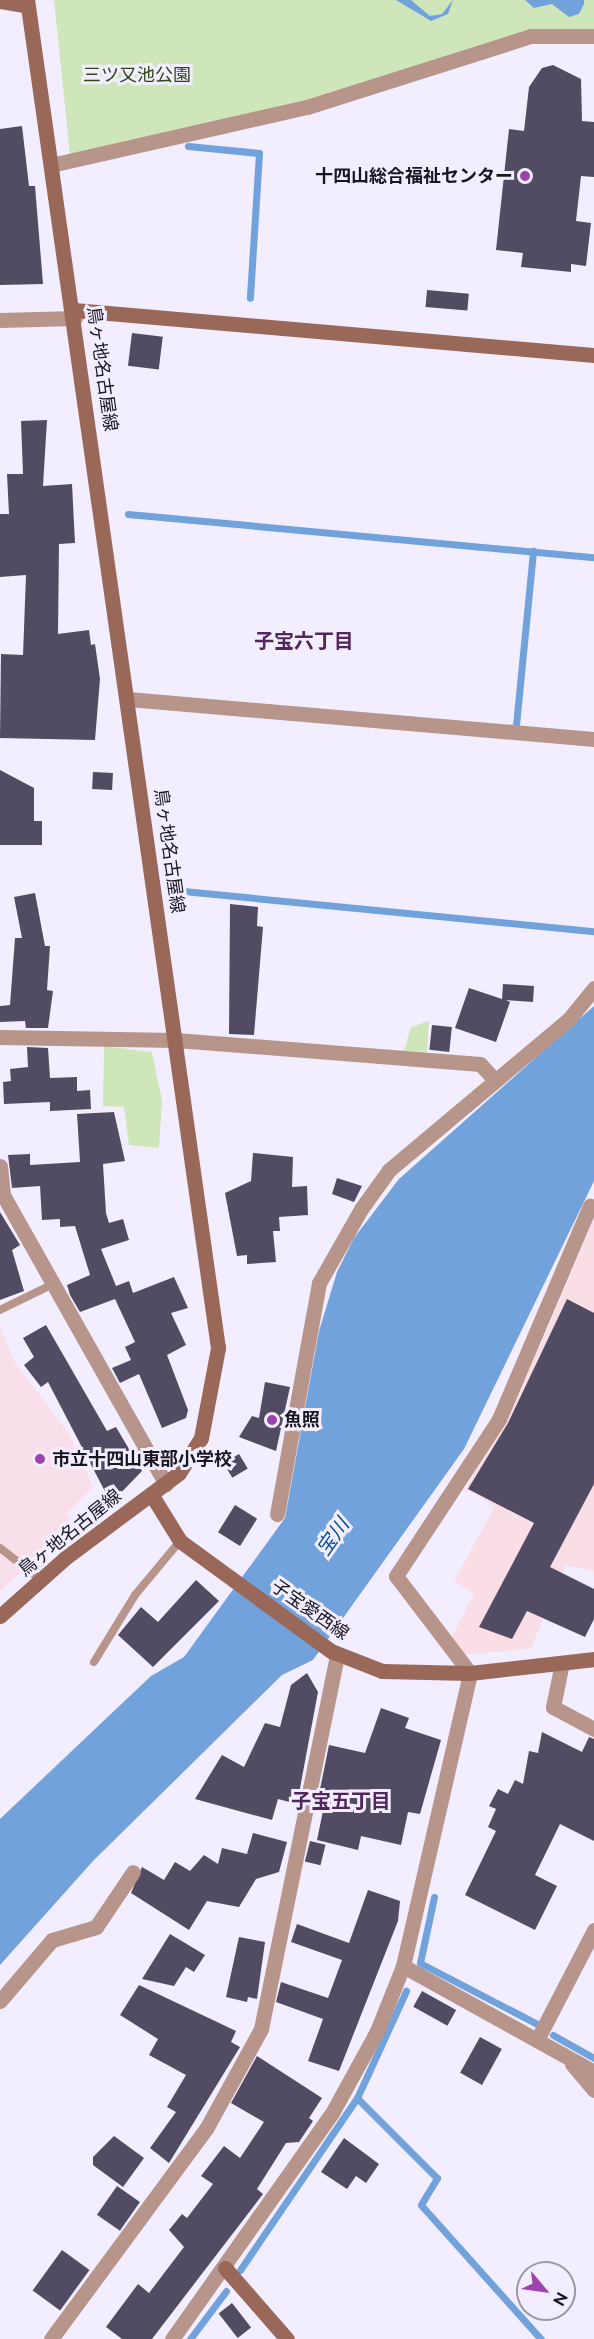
<!DOCTYPE html>
<meta charset="utf-8">
<style>
body{margin:0}
#map{position:relative;width:594px;height:2339px;overflow:hidden;background:#f2eeff;font-family:Raleway,"Noto Sans JP",sans-serif}
div>[style]{position:absolute}
.industrial>*{inset:0;background:#f9dfe5}
.education>*{inset:0;background:#f8dfe9}
.green>*{inset:0;background:#cfe6bb}
.water>*{inset:0;background:#72a2db}
.stream>*{height:7px;margin:-3.5px;padding:0 3.5px;transform-origin:3.5px;border-radius:3.5px;background:#72a2db}
.building>*{inset:0;background:#514c63;transform-origin:0 0}
.lane>*{height:8px;margin:-4px;padding:0 4px;transform-origin:4px;border-radius:4px;background:#b7958a}
.street>*{height:15px;margin:-7.5px;padding:0 7.5px;transform-origin:7.5px;border-radius:7.5px;background:#b7958a}
.secondary>*{height:15px;margin:-7.5px;padding:0 7.5px;transform-origin:7.5px;border-radius:7.5px;background:#996859}
.dots>*{width:16px;height:16px;translate:-50% -50%;box-sizing:border-box;border:3px solid #f2eeff;border-radius:50%}
span{translate:-50% -50%;white-space:nowrap;text-align:center;line-height:1.15;-webkit-text-stroke:6px #f2eeff;paint-order:stroke}
.park-label{font-size:18px;color:#2f4516}
.poi-label{font-size:18px;color:#18161f;font-weight:700}
.right{translate:-100% -50%;text-align:right}
.left{translate:0 -50%;text-align:left}
.street-label{font-size:18px;color:#18161f}
.neighbourhood-label{font-size:20px;color:#51265a;font-weight:700}
.water-label{font-size:20px;color:#084f92;font-style:italic}
.north{position:absolute;left:516px;top:2261px;width:60px;height:60px;box-sizing:border-box;background:#f2eeff;border:2px solid #9b98a5;border-radius:50%;rotate:119deg;font-size:16px;font-weight:700;line-height:24px;text-align:center;color:#18161f}
.north::after{content:'';display:block;margin:auto;width:21px;height:27px;background:#9c43af;clip-path:polygon(50% 0,100% 100%,50% 72%,0 100%)}
</style>
<div id="map">
<div class="industrial">
<div style="clip-path:polygon(594px 1218px,594px 1571px,565px 1565px,531px 1649px,463px 1655px,451px 1638px,474px 1594px,454px 1581px,495px 1506px,466px 1489px,545px 1336px)"></div>
</div>
<div class="education">
<div style="clip-path:polygon(0 1327px,15px 1363px,68px 1432px,93px 1487px,67px 1513px,74px 1525px,0 1591px)"></div>
</div>
<div class="green">
<div style="clip-path:polygon(54px 0,594px 0,594px 44px,527px 44px,71px 165px)"></div>
<div style="clip-path:polygon(429px 1021px,427px 1052px,404px 1051px,411px 1027px)"></div>
<div style="clip-path:polygon(104px 1046px,152px 1052px,162px 1101px,159px 1148px,129px 1145px,124px 1107px,103px 1106px)"></div>
</div>
<div class="water">
<div style="clip-path:polygon(396px 0,411px 0,430px 16px,442px 14px,453px 0,448px 14px,431px 21px)"></div>
<div style="clip-path:polygon(525px 0,584px 0,584px 4px,579px 14px,569px 17px,552px 4px,534px 8px)"></div>
<div style="clip-path:polygon(594px 1006px,594px 1181px,464px 1449px,313px 1660px,282px 1675px,93px 1861px,0 1965px,0 1819px,151px 1676px,184px 1657px,285px 1518px,319px 1331px,337px 1272px,354px 1238px,399px 1179px)"></div>
</div>
<div class="stream">
<div style="left:188px;top:146px;width:71px;rotate:5.6deg"></div>
<div style="left:259px;top:153px;width:145px;rotate:93.6deg"></div>
<div style="left:128px;top:514px;width:468px;rotate:5.3deg"></div>
<div style="left:516px;top:725px;width:175px;rotate:-84.4deg"></div>
<div style="left:173px;top:890px;width:423px;rotate:5.6deg"></div>
<div style="left:434px;top:1897px;width:67px;rotate:102deg"></div>
<div style="left:420px;top:1963px;width:134px;rotate:27.5deg"></div>
<div style="left:553px;top:2035px;width:47px;rotate:29.3deg"></div>
<div style="left:357px;top:2098px;width:113px;rotate:45deg"></div>
<div style="left:437px;top:2178px;width:31px;rotate:121deg"></div>
<div style="left:421px;top:2205px;width:180px;rotate:48.2deg"></div>
<div style="left:240px;top:2270px;width:208px;rotate:-55.8deg"></div>
<div style="left:357px;top:2098px;width:118px;rotate:-65.4deg"></div>
<div style="left:190px;top:2339px;width:60px;rotate:-53.1deg"></div>
</div>
<div class="building">
<div style="clip-path:polygon(553px 65px,581px 79px,582px 121px,594px 122px,594px 177px,581px 176px,576px 221px,591px 223px,586px 266px,571px 264px,571px 272px,521px 267px,523px 253px,496px 250px,509px 129px,524px 131px,529px 87px,542px 68px)"></div>
<div style="clip-path:polygon(22px 126px,29px 186px,35px 186px,43px 284px,0 285px,0 129px)"></div>
<div style="left:427px;top:290px;width:42px;height:17px;rotate:5deg"></div>
<div style="left:132px;top:333px;width:31px;height:33px;rotate:7deg"></div>
<div style="clip-path:polygon(47px 420px,43px 486px,72px 484px,75px 543px,59px 544px,58px 634px,89px 630px,91px 645px,95px 644px,100px 679px,95px 740px,0 738px,1px 654px,23px 655px,26px 575px,0 577px,0 514px,9px 514px,7px 474px,23px 474px,21px 421px)"></div>
<div style="clip-path:polygon(0 770px,34px 788px,34px 821px,42px 821px,42px 845px,0 845px)"></div>
<div style="left:93px;top:772px;width:20px;height:17px;rotate:3deg"></div>
<div style="clip-path:polygon(35px 893px,45px 946px,50px 946px,47px 990px,53px 991px,48px 1028px,26px 1028px,25px 1021px,0 1022px,0 1006px,10px 1005px,15px 938px,22px 938px,14px 897px)"></div>
<div style="clip-path:polygon(230px 904px,258px 907px,257px 926px,263px 927px,254px 1035px,229px 1034px)"></div>
<div style="clip-path:polygon(503px 984px,534px 986px,533px 1002px,506px 1000px,510px 1002px,496px 1042px,455px 1028px,469px 988px,502px 999px)"></div>
<div style="left:432px;top:1025px;width:20px;height:25px;rotate:6deg"></div>
<div style="clip-path:polygon(27px 1047px,48px 1048px,50px 1078px,77px 1077px,77px 1091px,90px 1090px,91px 1109px,50px 1111px,50px 1102px,4px 1104px,3px 1082px,11px 1081px,10px 1069px,28px 1067px)"></div>
<div style="clip-path:polygon(114px 1112px,125px 1161px,103px 1164px,106px 1213px,109px 1223px,123px 1219px,129px 1240px,101px 1249px,116px 1286px,129px 1281px,133px 1293px,174px 1277px,188px 1308px,171px 1313px,186px 1345px,167px 1355px,188px 1410px,186px 1418px,162px 1428px,139px 1374px,120px 1383px,112px 1368px,131px 1360px,125px 1347px,135px 1342px,115px 1299px,80px 1312px,70px 1295px,67px 1285px,90px 1275px,75px 1226px,60px 1227px,60px 1219px,42px 1220px,40px 1186px,12px 1188px,8px 1155px,30px 1154px,30px 1165px,80px 1162px,77px 1114px)"></div>
<div style="clip-path:polygon(253px 1153px,293px 1157px,292px 1187px,307px 1186px,308px 1215px,279px 1217px,280px 1231px,273px 1231px,276px 1262px,247px 1264px,247px 1255px,237px 1256px,225px 1193px,251px 1181px)"></div>
<div style="clip-path:polygon(337px 1178px,362px 1186px,354px 1202px,332px 1194px)"></div>
<div style="clip-path:polygon(0 1212px,20px 1245px,12px 1250px,24px 1291px,0 1300px)"></div>
<div style="clip-path:polygon(567px 1299px,594px 1313px,594px 1484px,550px 1567px,594px 1589px,594px 1619px,585px 1637px,527px 1611px,512px 1639px,479px 1627px,534px 1523px,468px 1489px,508px 1423px)"></div>
<div style="clip-path:polygon(46px 1325px,107px 1431px,116px 1427px,142px 1471px,111px 1503px,48px 1382px,41px 1387px,24px 1365px,34px 1357px,23px 1338px)"></div>
<div style="clip-path:polygon(265px 1382px,290px 1387px,276px 1451px,239px 1437px,252px 1416px,259px 1418px)"></div>
<div style="left:239px;top:1454px;width:17px;height:18px;rotate:59deg"></div>
<div style="left:235px;top:1505px;width:26px;height:32px;rotate:32deg"></div>
<div style="clip-path:polygon(196px 1580px,219px 1601px,153px 1667px,118px 1635px,141px 1607px,158px 1622px)"></div>
<div style="clip-path:polygon(307px 1673px,318px 1692px,297px 1804px,278px 1799px,272px 1820px,195px 1799px,222px 1755px,244px 1767px,265px 1723px,280px 1727px,291px 1685px)"></div>
<div style="clip-path:polygon(381px 1708px,409px 1718px,405px 1728px,441px 1740px,420px 1814px,408px 1812px,401px 1845px,361px 1836px,358px 1850px,317px 1840px,323px 1811px,316px 1809px,329px 1745px,365px 1753px)"></div>
<div style="clip-path:polygon(542px 1732px,582px 1752px,589px 1737px,594px 1739px,594px 1841px,560px 1824px,535px 1875px,557px 1886px,535px 1930px,465px 1895px,496px 1831px,488px 1827px,496px 1809px,489px 1806px,498px 1789px,508px 1794px,515px 1780px,523px 1784px,529px 1751px,538px 1753px)"></div>
<div style="clip-path:polygon(253px 1833px,287px 1842px,279px 1872px,256px 1879px,239px 1907px,207px 1901px,189px 1930px,131px 1893px,142px 1867px,164px 1880px,175px 1862px,190px 1871px,204px 1855px,218px 1864px,222px 1848px,247px 1854px)"></div>
<div style="left:310px;top:1841px;width:16px;height:21px;rotate:14deg"></div>
<div style="clip-path:polygon(368px 1890px,400px 1901px,398px 1921px,339px 2071px,308px 2061px,323px 2019px,276px 2002px,281px 1982px,328px 1998px,342px 1960px,291px 1942px,297px 1924px,349px 1943px)"></div>
<div style="clip-path:polygon(170px 1934px,205px 1955px,194px 1972px,186px 1967px,174px 1986px,142px 1979px)"></div>
<div style="clip-path:polygon(239px 1937px,265px 1942px,257px 1999px,248px 1997px,247px 2002px,226px 1997px)"></div>
<div style="clip-path:polygon(139px 1985px,236px 2031px,231px 2042px,240px 2047px,169px 2163px,150px 2148px,176px 2112px,167px 2107px,186px 2075px,149px 2055px,158px 2039px,120px 2015px)"></div>
<div style="left:422px;top:1991px;width:39px;height:18px;rotate:29deg"></div>
<div style="left:480px;top:2037px;width:25px;height:41px;rotate:29deg"></div>
<div style="clip-path:polygon(257px 2056px,322px 2098px,309px 2118px,313px 2121px,299px 2142px,286px 2143px,257px 2189px,263px 2194px,152px 2339px,122px 2339px,106px 2327px,138px 2284px,149px 2293px,184px 2247px,169px 2230px,182px 2214px,187px 2218px,213px 2184px,201px 2176px,224px 2146px,240px 2158px,264px 2122px,231px 2103px)"></div>
<div style="clip-path:polygon(114px 2136px,144px 2158px,123px 2187px,93px 2165px,93px 2157px)"></div>
<div style="clip-path:polygon(344px 2138px,379px 2164px,366px 2183px,356px 2176px,347px 2189px,321px 2172px)"></div>
<div style="left:117px;top:2186px;width:28px;height:35px;rotate:35deg"></div>
<div style="left:62px;top:2250px;width:34px;height:50px;rotate:36deg"></div>
<div style="left:232px;top:2303px;width:31px;height:17px;rotate:52deg"></div>
</div>
<div class="lane">
<div style="left:0;top:1310px;width:59px;rotate:-26.1deg"></div>
<div style="left:0;top:1548px;width:52px;rotate:38deg"></div>
<div style="left:94px;top:1662px;width:79px;rotate:-58.5deg"></div>
<div style="left:135px;top:1595px;width:70px;rotate:-50.2deg"></div>
</div>
<div class="street">
<div style="left:51px;top:165px;width:262px;rotate:-12.8deg"></div>
<div style="left:307px;top:107px;width:235px;rotate:-17.6deg"></div>
<div style="left:531px;top:36px;width:63px"></div>
<div style="left:0;top:320px;width:75px;rotate:-1.5deg"></div>
<div style="left:128px;top:699px;width:468px;rotate:4.9deg"></div>
<div style="left:0;top:1037px;width:176px;rotate:1deg"></div>
<div style="left:176px;top:1040px;width:305px;rotate:4.5deg"></div>
<div style="left:480px;top:1064px;width:19px;rotate:47deg"></div>
<div style="left:0;top:1166px;width:29px;rotate:84deg"></div>
<div style="left:3px;top:1195px;width:332px;rotate:60.6deg"></div>
<div style="left:277px;top:1514px;width:235px;rotate:-79.7deg"></div>
<div style="left:319px;top:1283px;width:85px;rotate:-60.4deg"></div>
<div style="left:361px;top:1209px;width:48px;rotate:-54.3deg"></div>
<div style="left:389px;top:1170px;width:235px;rotate:-40deg"></div>
<div style="left:569px;top:1019px;width:40px;rotate:-51deg"></div>
<div style="left:562px;top:1663px;width:45px;rotate:101.6deg"></div>
<div style="left:553px;top:1707px;width:47px;rotate:28.2deg"></div>
<div style="left:403px;top:1966px;width:218px;rotate:29deg"></div>
<div style="left:0;top:2001px;width:80px;rotate:-49.6deg"></div>
<div style="left:52px;top:1940px;width:46px;rotate:-16.5deg"></div>
<div style="left:96px;top:1927px;width:66px;rotate:-56.1deg"></div>
<div style="left:537px;top:2040px;width:124px;rotate:-62.6deg"></div>
<div style="left:572px;top:2064px;width:34px;rotate:50deg"></div>
<div style="left:51px;top:2339px;width:261px;rotate:-53.6deg"></div>
<div style="left:206px;top:2129px;width:114px;rotate:-61.2deg"></div>
<div style="left:261px;top:2029px;width:382px;rotate:-78.5deg"></div>
<div style="left:172px;top:2339px;width:277px;rotate:-54.7deg"></div>
<div style="left:332px;top:2113px;width:94px;rotate:-61.2deg"></div>
<div style="left:377px;top:2031px;width:70px;rotate:-68.2deg"></div>
<div style="left:403px;top:1966px;width:301px;rotate:-77.1deg"></div>
<div style="left:470px;top:1673px;width:122px;rotate:-127.3deg"></div>
<div style="left:396px;top:1576px;width:188px;rotate:-56.7deg"></div>
<div style="left:499px;top:1419px;width:232px;rotate:-66.9deg"></div>
</div>
<div class="secondary">
<div style="left:0;top:1px;width:27px;rotate:10deg"></div>
<div style="left:74px;top:310px;width:522px;rotate:4.95deg"></div>
<div style="left:151px;top:1494px;width:55px;rotate:58.3deg"></div>
<div style="left:180px;top:1541px;width:187px;rotate:36.1deg"></div>
<div style="left:331px;top:1651px;width:55px;rotate:21.4deg"></div>
<div style="left:382px;top:1671px;width:88px;rotate:1.3deg"></div>
<div style="left:470px;top:1673px;width:125px;rotate:-6.4deg"></div>
<div style="left:0;top:1616px;width:87px;rotate:-41.7deg"></div>
<div style="left:65px;top:1558px;width:142px;rotate:-36.7deg"></div>
<div style="left:179px;top:1473px;width:41px;rotate:-57.8deg"></div>
<div style="left:201px;top:1438px;width:92px;rotate:-79.3deg"></div>
<div style="left:218px;top:1348px;width:1361px;rotate:-98.06deg"></div>
<div style="left:225px;top:2268px;width:94px;rotate:48.9deg"></div>
</div>
<div class="dots">
<div style="left:525px;top:176px;background:#9c43af"></div>
<div style="left:272px;top:1420px;background:#9c43af"></div>
<div style="left:40px;top:1459px;background:#9c43af"></div>
</div>
<div class="park-label">
<span style="left:137px;top:75px">三ツ又池公園</span>
</div>
<div class="poi-label">
<span class="right" style="left:513px;top:176px">十四山総合福祉センター</span>
<span class="left" style="left:284px;top:1420px">魚照</span>
<span class="left" style="left:52px;top:1459px">市立十四山東部小学校</span>
</div>
<div class="street-label">
<span style="left:102px;top:369px;rotate:82deg">鳥ヶ地名古屋線</span>
<span style="left:169px;top:851px;rotate:82deg">鳥ヶ地名古屋線</span>
<span style="left:70px;top:1533px;rotate:-39deg">鳥ヶ地名古屋線</span>
<span style="left:310px;top:1610px;rotate:35deg">子宝愛西線</span>
</div>
<div class="neighbourhood-label">
<span style="left:304px;top:641px">子宝六丁目</span>
<span style="left:341px;top:1801px">子宝五丁目</span>
</div>
<div class="water-label">
<span style="left:333px;top:1537px;rotate:-55deg">宝川</span>
</div>
<div class="north">N</div>
</div>
